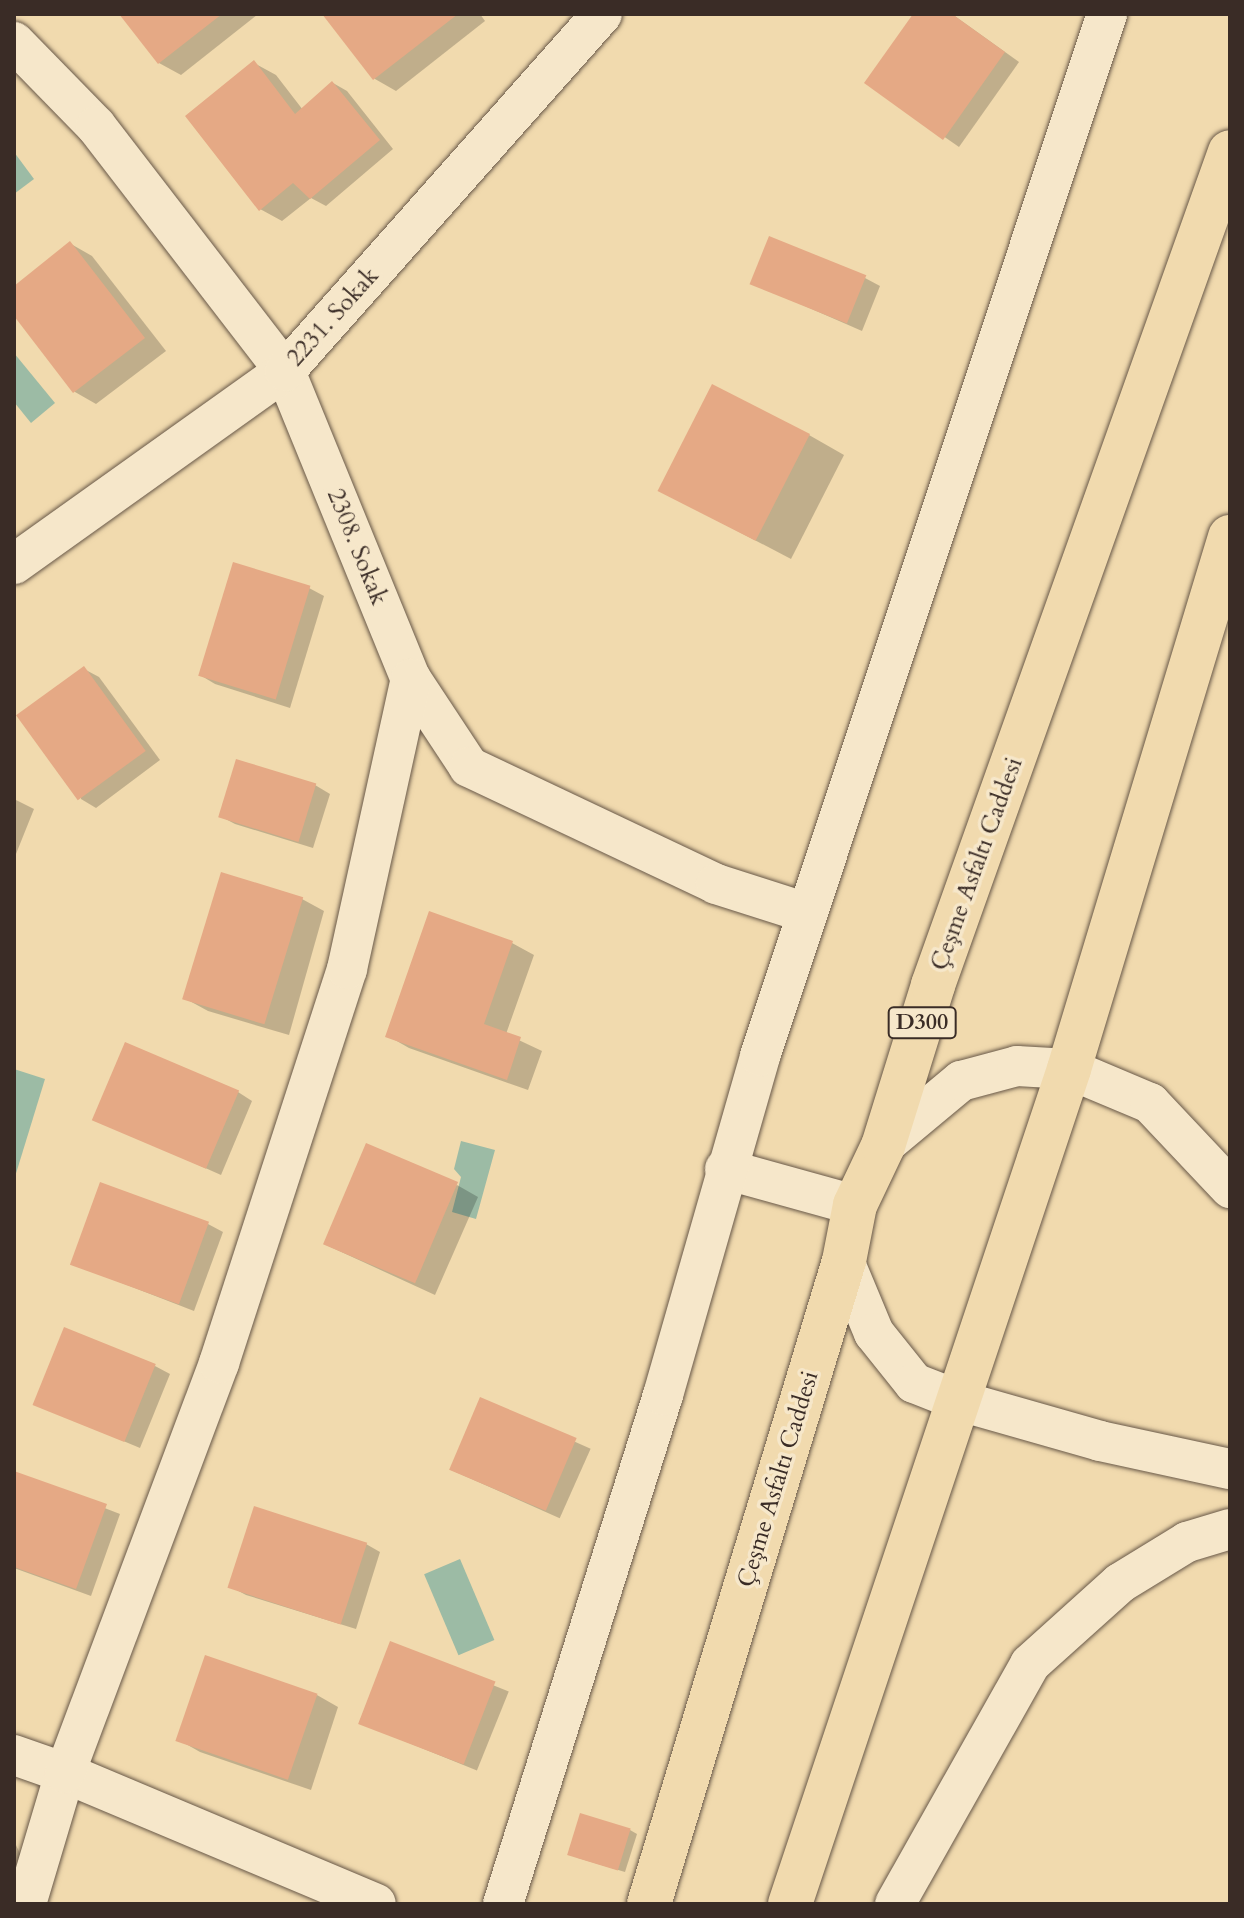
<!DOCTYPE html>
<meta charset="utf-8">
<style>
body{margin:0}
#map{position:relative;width:1244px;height:1918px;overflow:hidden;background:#f1daae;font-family:Cardo,serif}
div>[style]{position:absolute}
.water>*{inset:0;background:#9cbba5;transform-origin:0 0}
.shadow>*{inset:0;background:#0003;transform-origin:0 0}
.building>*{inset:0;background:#e5a985;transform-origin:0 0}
.roads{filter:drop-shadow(0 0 2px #685848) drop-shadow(0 0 2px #685848)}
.street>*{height:40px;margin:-20px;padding:0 20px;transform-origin:20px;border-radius:20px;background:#f6e7ca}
.highway>*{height:44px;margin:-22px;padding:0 22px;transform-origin:22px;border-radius:22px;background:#f1daae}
span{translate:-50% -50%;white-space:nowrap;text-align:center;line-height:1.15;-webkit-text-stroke:7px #f6e7ca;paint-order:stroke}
.shield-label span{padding:2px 6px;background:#f6e7ca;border:2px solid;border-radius:6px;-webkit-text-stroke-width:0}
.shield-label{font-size:22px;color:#3a2c26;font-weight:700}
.street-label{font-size:24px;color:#3a2c26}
.frame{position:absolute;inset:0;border:16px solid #3a2c26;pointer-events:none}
</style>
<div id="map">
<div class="water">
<div style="clip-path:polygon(14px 152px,34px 179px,14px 194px)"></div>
<div style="clip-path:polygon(14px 353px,55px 403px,31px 423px,14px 402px)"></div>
<div style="clip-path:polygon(14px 1069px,45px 1079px,14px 1180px)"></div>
<div style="clip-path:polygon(461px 1141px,495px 1150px,476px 1219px,452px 1212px,461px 1177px,454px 1169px)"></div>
<div style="left:460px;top:1559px;width:88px;height:39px;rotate:67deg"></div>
</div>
<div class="shadow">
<div style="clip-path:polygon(121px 14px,256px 14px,257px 15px,181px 75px,159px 63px)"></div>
<div style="clip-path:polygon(325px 14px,480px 14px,485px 21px,396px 91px,375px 79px)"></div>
<div style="clip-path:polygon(916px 14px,952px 14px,1019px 62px,959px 147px,867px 83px)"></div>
<div style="clip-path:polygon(254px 63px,276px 75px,303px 110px,333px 83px,347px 91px,393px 149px,326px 206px,311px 198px,282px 221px,260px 209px)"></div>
<div style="clip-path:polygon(71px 244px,92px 256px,166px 351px,96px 404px,75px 392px,14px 313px,14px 288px)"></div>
<div style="clip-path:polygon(865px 278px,880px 286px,862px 331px,752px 283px)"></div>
<div style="clip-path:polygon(809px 435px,844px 455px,791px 559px,661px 491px)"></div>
<div style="clip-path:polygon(235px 565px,309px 588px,324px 596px,290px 708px,215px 684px,200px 675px)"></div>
<div style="clip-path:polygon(84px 669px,99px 677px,160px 760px,96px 808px,81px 799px)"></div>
<div style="clip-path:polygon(315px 785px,330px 794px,313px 848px,235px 824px,220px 816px)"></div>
<div style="clip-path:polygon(14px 799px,34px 809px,14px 859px)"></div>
<div style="clip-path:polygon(302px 899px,324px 911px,289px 1035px,208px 1011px,186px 999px)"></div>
<div style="clip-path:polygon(512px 943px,534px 955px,506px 1034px,542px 1051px,528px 1090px,409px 1048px,388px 1036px)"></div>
<div style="clip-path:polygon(238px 1092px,252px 1101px,221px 1175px,95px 1119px)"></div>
<div style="clip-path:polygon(457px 1185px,478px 1197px,435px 1295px,324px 1244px)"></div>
<div style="clip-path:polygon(208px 1224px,223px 1232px,194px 1311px,73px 1264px)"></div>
<div style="clip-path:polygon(155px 1366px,170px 1374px,140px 1448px,35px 1404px)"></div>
<div style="left:481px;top:1400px;width:120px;height:76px;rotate:24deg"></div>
<div style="clip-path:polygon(14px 1473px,120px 1514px,91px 1596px,14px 1568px)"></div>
<div style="clip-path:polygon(366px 1544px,380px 1552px,356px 1629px,246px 1595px,231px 1587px)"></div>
<div style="left:391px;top:1644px;width:127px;height:85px;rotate:22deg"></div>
<div style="clip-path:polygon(317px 1695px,338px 1707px,311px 1790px,200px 1752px,179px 1740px)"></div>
<div style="clip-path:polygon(630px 1830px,637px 1834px,625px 1872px,578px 1858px)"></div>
<div style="clip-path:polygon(14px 1841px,28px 1870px,14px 1877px)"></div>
</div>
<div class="building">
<div style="clip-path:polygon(119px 14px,222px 14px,158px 64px)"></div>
<div style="clip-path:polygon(322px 14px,458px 14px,373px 80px)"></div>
<div style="clip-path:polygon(913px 14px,952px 14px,1005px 52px,943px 140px,864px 83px)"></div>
<div style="clip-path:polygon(254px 60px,295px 114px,332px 81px,380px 140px,310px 199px,293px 183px,259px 211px,185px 116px)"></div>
<div style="left:769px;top:236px;width:105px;height:52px;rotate:22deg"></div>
<div style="clip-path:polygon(70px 241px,145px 338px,73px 393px,14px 316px,14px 286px)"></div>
<div style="left:712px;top:384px;width:110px;height:120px;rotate:27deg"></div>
<div style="left:233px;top:562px;width:81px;height:119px;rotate:17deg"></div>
<div style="left:84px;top:666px;width:105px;height:84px;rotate:54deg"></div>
<div style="left:236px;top:759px;width:84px;height:61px;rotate:17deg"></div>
<div style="left:221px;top:872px;width:86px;height:133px;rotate:17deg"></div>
<div style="clip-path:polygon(429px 911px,513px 941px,484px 1024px,521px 1037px,507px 1080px,385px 1037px)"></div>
<div style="left:125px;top:1042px;width:124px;height:85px;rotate:23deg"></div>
<div style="left:366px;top:1143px;width:100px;height:110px;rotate:23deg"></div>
<div style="left:100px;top:1182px;width:116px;height:88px;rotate:20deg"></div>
<div style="left:64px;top:1327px;width:99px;height:84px;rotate:22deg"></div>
<div style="left:480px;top:1397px;width:105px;height:79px;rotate:23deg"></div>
<div style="clip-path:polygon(14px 1471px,107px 1504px,76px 1589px,14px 1567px)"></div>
<div style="left:254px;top:1506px;width:119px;height:86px;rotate:18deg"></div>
<div style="left:390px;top:1641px;width:113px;height:89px;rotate:21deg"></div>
<div style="left:205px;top:1655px;width:119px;height:91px;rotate:19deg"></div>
<div style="left:580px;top:1813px;width:53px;height:44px;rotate:17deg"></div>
</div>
<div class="roads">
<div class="street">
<div style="left:14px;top:42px;width:117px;rotate:45.7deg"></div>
<div style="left:96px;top:126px;width:309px;rotate:52.4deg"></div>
<div style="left:285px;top:371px;width:333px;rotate:67.8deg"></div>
<div style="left:411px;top:679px;width:105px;rotate:56.6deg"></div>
<div style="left:469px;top:767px;width:273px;rotate:25.3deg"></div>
<div style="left:716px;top:884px;width:96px;rotate:17.7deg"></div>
<div style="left:14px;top:564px;width:333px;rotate:-35.5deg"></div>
<div style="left:285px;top:371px;width:477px;rotate:-48.4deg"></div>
<div style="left:883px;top:1146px;width:102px;rotate:-39.8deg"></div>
<div style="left:961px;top:1081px;width:58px;rotate:-15deg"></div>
<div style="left:1017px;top:1066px;width:52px;rotate:3.3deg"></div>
<div style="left:1069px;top:1069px;width:88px;rotate:22.8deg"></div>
<div style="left:1150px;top:1103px;width:117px;rotate:46.7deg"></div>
<div style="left:725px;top:1169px;width:135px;rotate:15.5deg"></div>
<div style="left:844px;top:1261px;width:78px;rotate:67.4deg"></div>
<div style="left:874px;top:1333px;width:64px;rotate:51.3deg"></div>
<div style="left:914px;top:1383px;width:49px;rotate:21.4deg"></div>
<div style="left:960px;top:1401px;width:146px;rotate:15.9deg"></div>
<div style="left:1100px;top:1441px;width:133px;rotate:12.2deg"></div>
<div style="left:14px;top:1755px;width:54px;rotate:19.4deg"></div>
<div style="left:65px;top:1773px;width:337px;rotate:22.8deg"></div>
<div style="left:26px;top:1904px;width:137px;rotate:-73.4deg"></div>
<div style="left:65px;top:1773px;width:438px;rotate:-69.4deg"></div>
<div style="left:219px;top:1363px;width:414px;rotate:-72deg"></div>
<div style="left:347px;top:969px;width:297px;rotate:-77.6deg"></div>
<div style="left:503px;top:1904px;width:534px;rotate:-72.55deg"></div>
<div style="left:663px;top:1395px;width:353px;rotate:-74deg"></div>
<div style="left:760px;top:1056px;width:1098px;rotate:-71.58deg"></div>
<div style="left:895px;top:1904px;width:275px;rotate:-60.6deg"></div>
<div style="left:1030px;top:1664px;width:121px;rotate:-42deg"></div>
<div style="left:1120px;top:1583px;width:79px;rotate:-31.5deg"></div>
<div style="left:1187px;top:1542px;width:45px;rotate:-16.8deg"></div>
</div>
<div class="highway">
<div style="left:649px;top:1904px;width:672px;rotate:-73.13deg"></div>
<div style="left:844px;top:1261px;width:57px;rotate:-78.9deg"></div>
<div style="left:855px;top:1205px;width:65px;rotate:-64.6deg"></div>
<div style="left:883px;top:1146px;width:169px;rotate:-72.7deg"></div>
<div style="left:933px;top:985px;width:884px;rotate:-70.38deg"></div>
<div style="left:790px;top:1904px;width:880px;rotate:-71.52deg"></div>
<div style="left:1069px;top:1069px;width:556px;rotate:-73.16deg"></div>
</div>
</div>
<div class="shield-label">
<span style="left:922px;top:1023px">D300</span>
</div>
<div class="street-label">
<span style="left:333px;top:317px;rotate:-48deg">2231. Sokak</span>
<span style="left:357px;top:547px;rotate:68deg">2308. Sokak</span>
<span style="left:977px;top:864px;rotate:-70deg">Çeşme Asfaltı Caddesi</span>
<span style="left:778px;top:1479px;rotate:-73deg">Çeşme Asfaltı Caddesi</span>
</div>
<div class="frame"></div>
</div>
